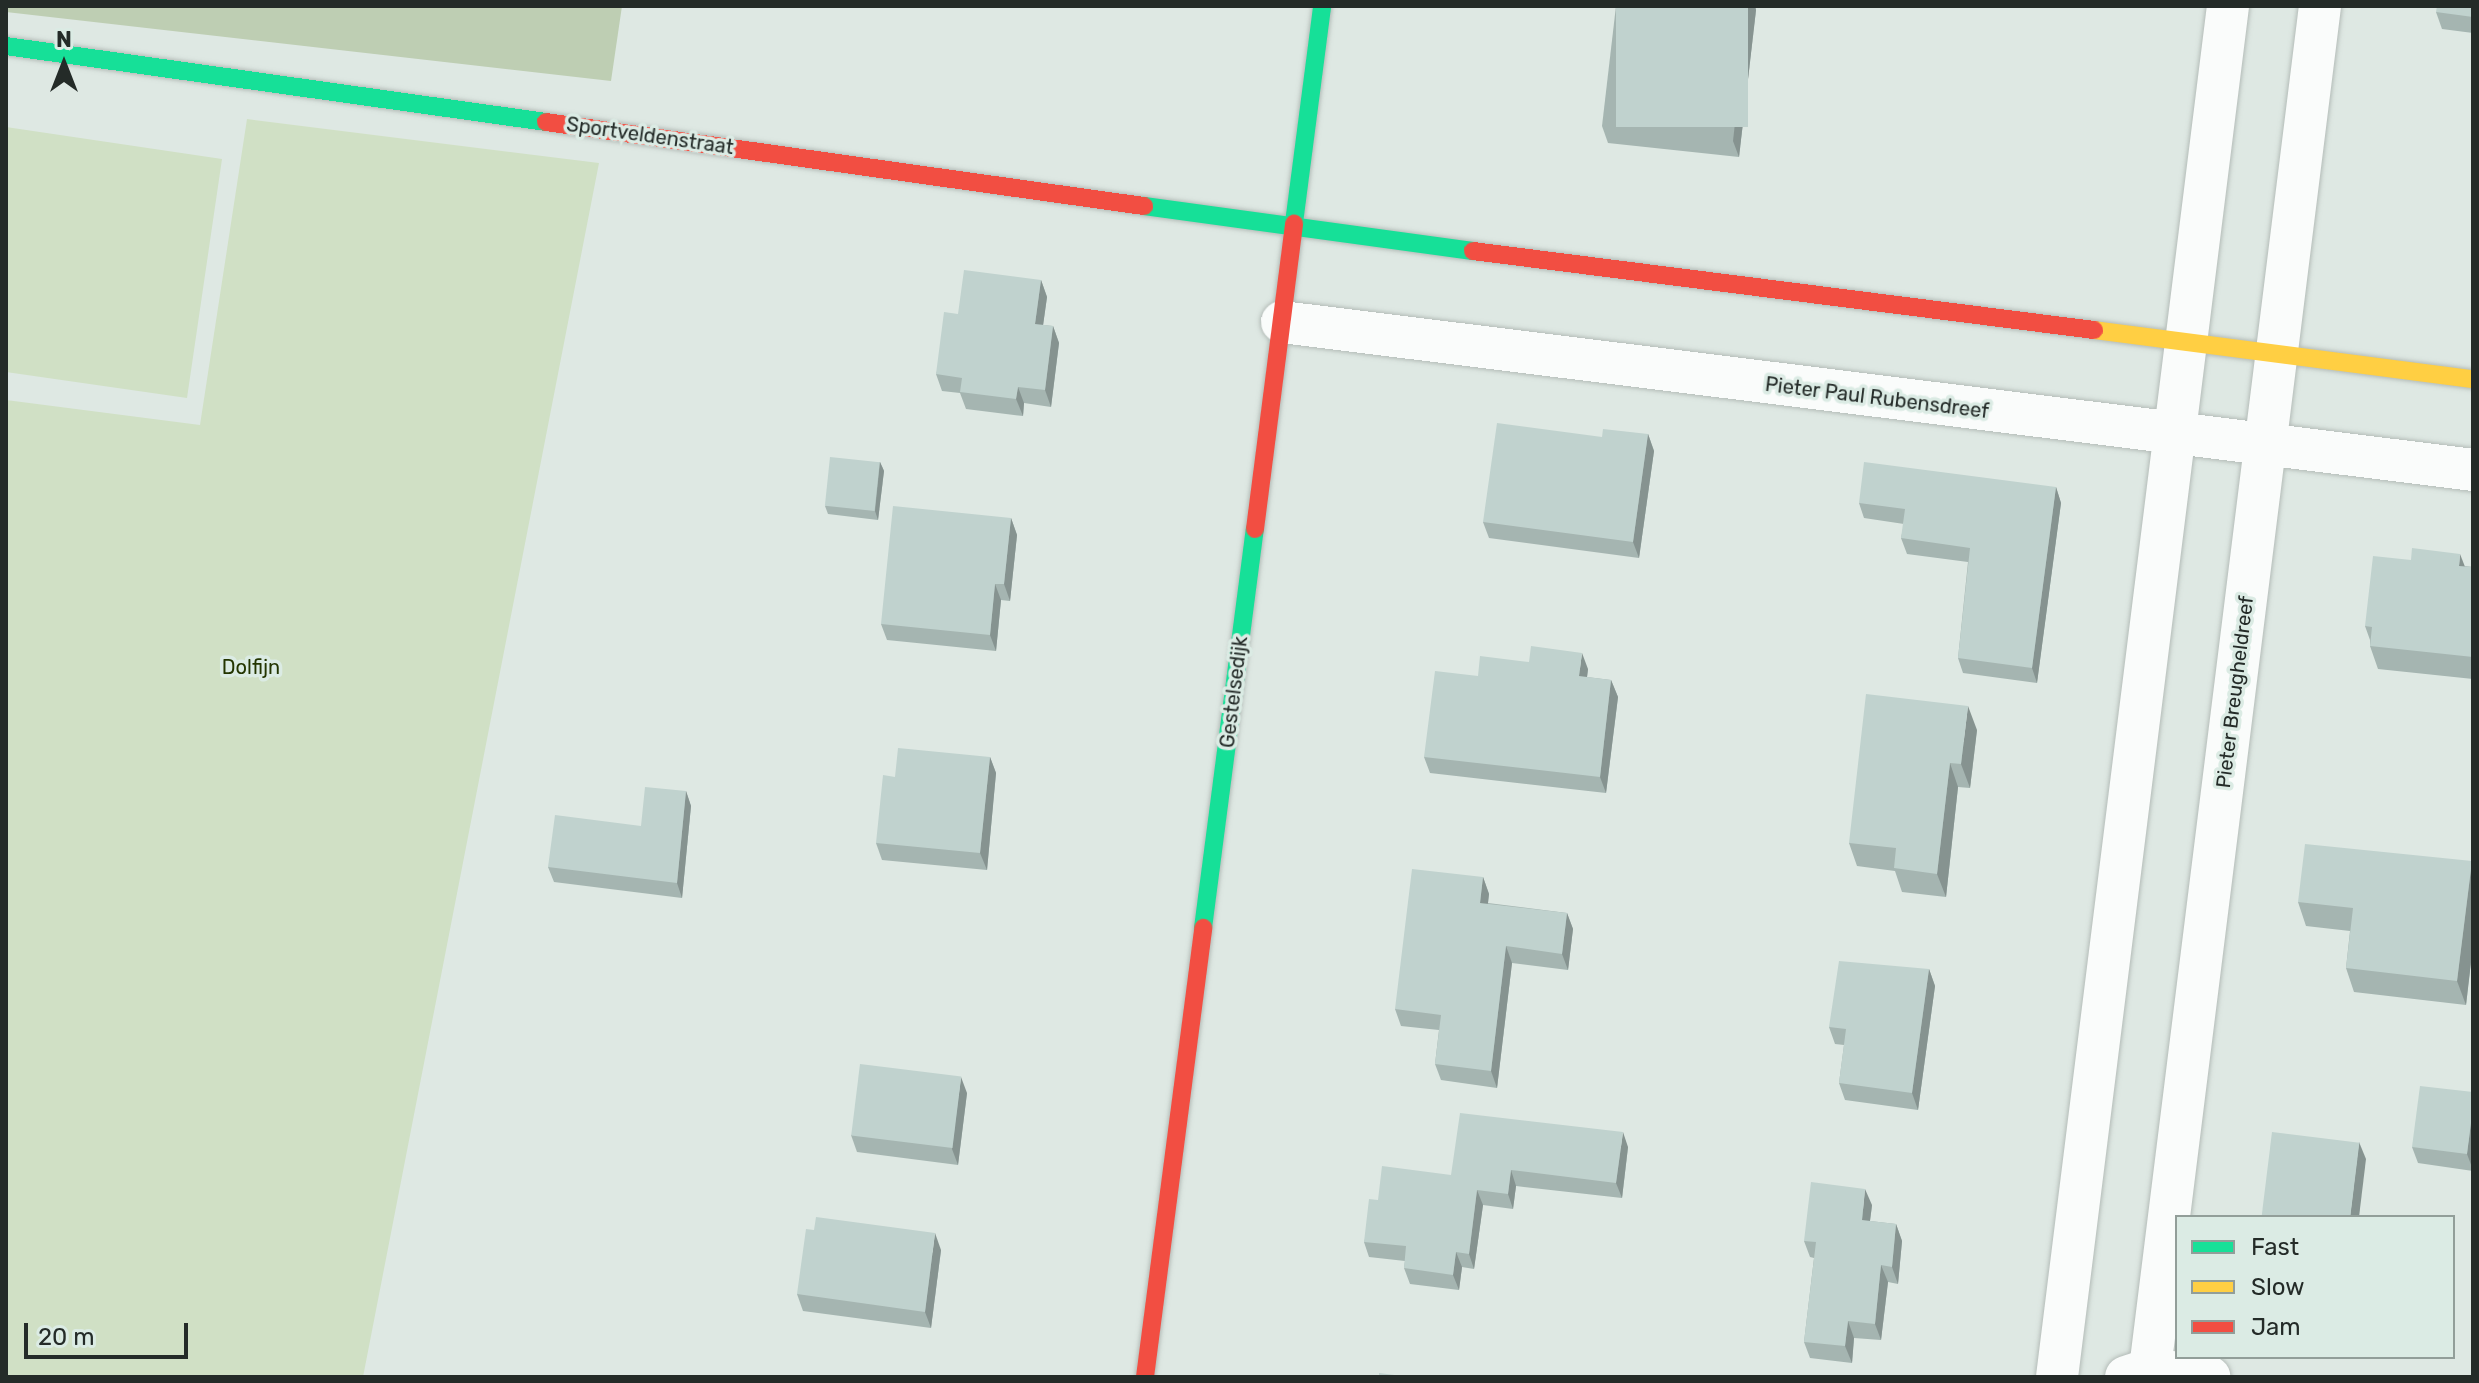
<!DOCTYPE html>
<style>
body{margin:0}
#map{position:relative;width:2479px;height:1383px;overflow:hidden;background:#dee8e3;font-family:Rubik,sans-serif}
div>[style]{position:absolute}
.green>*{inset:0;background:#d0e0c5}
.forest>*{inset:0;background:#beceb3}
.roads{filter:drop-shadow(0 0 2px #b4bcb8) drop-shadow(0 0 2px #b4bcb8)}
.street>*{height:42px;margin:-21px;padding:0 21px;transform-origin:21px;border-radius:21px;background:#fafcfb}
.fast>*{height:18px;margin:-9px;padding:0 9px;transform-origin:9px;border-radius:9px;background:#16e098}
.slow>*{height:18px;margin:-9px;padding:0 9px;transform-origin:9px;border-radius:9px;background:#ffcf43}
.jam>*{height:18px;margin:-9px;padding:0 9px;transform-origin:9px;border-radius:9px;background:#f24e42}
.wall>*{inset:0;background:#a5b5b1}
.shaded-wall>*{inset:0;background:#869390}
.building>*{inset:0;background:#c0d2ce;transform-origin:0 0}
span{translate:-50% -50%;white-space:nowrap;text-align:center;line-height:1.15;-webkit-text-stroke:7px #dbebe4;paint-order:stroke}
.street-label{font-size:20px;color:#242b28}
.park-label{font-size:20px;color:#233501}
.frame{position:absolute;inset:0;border:8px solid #242b28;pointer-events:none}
.legend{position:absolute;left:2175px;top:1215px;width:280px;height:144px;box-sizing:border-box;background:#dbebe4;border:2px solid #929e99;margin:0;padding:10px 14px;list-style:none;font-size:24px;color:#242b28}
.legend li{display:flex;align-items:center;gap:16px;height:40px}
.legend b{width:40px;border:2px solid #929e99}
.north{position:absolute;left:24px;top:24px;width:80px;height:80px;-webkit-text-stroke:6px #dbebe4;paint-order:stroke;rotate:0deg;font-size:22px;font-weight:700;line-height:32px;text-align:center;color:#242b28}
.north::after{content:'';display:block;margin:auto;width:28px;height:36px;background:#242b28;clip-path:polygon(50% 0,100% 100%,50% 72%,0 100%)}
.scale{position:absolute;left:24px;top:1323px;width:164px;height:36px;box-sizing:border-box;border:4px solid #242b28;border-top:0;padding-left:10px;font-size:24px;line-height:28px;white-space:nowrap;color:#242b28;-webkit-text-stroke:6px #dbebe4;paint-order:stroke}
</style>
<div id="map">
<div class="green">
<div style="clip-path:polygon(247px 119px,599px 163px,363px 1377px,6px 1377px,6px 400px,200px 425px)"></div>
<div style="clip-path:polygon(6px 127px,222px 159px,187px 398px,6px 372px)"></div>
</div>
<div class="forest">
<div style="clip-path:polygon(6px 6px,622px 6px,611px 81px,6px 12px)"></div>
</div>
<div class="roads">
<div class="street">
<div style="left:1282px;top:322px;width:1200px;rotate:7.08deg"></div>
<div style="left:2057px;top:1377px;width:1382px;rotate:-82.89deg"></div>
<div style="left:2126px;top:1377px;width:25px;rotate:-18deg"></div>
<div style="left:2150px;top:1369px;width:60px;rotate:7.7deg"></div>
<div style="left:2149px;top:1377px;width:1382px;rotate:-82.89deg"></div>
</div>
<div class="fast">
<div style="left:6px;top:46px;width:545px;rotate:8.01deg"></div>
<div style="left:1144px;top:206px;width:332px;rotate:7.8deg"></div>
<div style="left:1294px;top:223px;width:219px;rotate:-82.6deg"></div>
<div style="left:1203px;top:928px;width:402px;rotate:-82.6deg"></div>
</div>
<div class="slow">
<div style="left:2094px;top:330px;width:382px;rotate:7.4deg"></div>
</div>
<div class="jam">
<div style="left:546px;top:122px;width:604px;rotate:8deg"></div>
<div style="left:1473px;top:251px;width:626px;rotate:7.25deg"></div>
<div style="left:1255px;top:529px;width:308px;rotate:-82.7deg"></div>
<div style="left:1145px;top:1377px;width:453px;rotate:-82.6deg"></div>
</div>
</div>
<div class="wall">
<div style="clip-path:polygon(1616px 6px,1755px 6px,1756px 10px,1739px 157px,1608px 143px,1602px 126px)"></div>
<div style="clip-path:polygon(2473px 6px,2473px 33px,2442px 29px,2436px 12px)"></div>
<div style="clip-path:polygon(1041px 280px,1047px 297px,1043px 325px,1053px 326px,1059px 343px,1051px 407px,1024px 403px,1023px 416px,966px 409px,960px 393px,942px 391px,936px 374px,958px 314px)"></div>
<div style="clip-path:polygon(1648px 434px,1654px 451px,1639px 558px,1489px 538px,1483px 522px,1602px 437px)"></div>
<div style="clip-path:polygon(880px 462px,884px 471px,878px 520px,828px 514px,825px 506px)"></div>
<div style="clip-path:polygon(2056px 487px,2061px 503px,2037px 683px,1963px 673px,1958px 658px,1968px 562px,1907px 554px,1901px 538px,1904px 524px,1864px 518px,1859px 503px)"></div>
<div style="clip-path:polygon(1011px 518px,1017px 535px,1010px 601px,1001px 600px,996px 651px,887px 640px,881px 624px)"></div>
<div style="clip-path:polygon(2465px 566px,2473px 567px,2473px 679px,2378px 669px,2370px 646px,2370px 640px,2365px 626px)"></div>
<div style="clip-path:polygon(1588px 669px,1587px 677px,1611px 680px,1618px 697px,1606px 793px,1430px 773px,1424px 757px,1478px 676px)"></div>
<div style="clip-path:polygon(1977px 730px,1970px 788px,1958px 787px,1946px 897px,1902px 892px,1895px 871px,1857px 866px,1849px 843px)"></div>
<div style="clip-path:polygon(990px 757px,996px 773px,987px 870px,882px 860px,876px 843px)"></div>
<div style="clip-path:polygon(686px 791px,691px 806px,682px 898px,554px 882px,548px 867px,641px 826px)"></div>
<div style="clip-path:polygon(2472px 861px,2473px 865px,2473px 945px,2466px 1005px,2354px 992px,2346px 968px,2350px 931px,2306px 926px,2298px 902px)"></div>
<div style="clip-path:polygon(1483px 877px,1489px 894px,1488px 903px,1567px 913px,1573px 929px,1568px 970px,1512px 963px,1497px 1088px,1441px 1080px,1435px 1064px,1439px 1030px,1401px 1026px,1395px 1009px)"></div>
<div style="clip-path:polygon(1929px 969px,1935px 986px,1918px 1110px,1845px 1100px,1839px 1083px,1844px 1045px,1835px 1044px,1829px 1027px)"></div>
<div style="clip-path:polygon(2473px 1092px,2473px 1171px,2418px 1163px,2412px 1147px)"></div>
<div style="clip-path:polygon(967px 1093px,958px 1165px,857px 1152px,851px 1135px)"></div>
<div style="clip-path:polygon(1628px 1147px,1622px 1198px,1516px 1186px,1513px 1209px,1483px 1205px,1474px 1269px,1462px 1267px,1459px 1290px,1410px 1284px,1404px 1268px,1405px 1261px,1369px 1257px,1364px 1242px,1378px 1200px,1451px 1175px)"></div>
<div style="clip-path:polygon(1872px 1205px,1870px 1221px,1896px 1224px,1902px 1241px,1898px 1284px,1888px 1282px,1881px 1340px,1854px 1338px,1852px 1363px,1810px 1358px,1804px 1342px,1814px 1258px,1810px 1257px,1804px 1241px)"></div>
<div style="clip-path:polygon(941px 1250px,931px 1328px,803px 1311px,797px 1294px)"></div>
</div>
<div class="shaded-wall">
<div style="clip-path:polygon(1748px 6px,1755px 6px,1756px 10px,1739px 157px,1733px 141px)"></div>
<div style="clip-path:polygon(1041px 280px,1047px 297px,1041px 340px,1035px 324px)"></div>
<div style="clip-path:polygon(1053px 326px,1059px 343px,1051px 407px,1045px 390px)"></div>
<div style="clip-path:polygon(1018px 387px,1024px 403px,1023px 416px,1016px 399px)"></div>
<div style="clip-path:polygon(1648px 434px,1654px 451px,1639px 558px,1633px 542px)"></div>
<div style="clip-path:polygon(880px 462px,884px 471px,878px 520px,875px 511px)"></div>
<div style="clip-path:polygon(2056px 487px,2061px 503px,2037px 683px,2032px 668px)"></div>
<div style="clip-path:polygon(1011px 518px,1017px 535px,1010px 601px,1004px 584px)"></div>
<div style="clip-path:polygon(2460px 554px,2469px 577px,2459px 566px)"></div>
<div style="clip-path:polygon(995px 584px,1001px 600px,996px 651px,990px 635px)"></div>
<div style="clip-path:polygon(1582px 653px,1588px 669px,1585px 693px,1579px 676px)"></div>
<div style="clip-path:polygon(1611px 680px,1618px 697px,1606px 793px,1600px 777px)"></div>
<div style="clip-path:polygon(1968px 706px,1977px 730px,1970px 788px,1961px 764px)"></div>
<div style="clip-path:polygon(990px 757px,996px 773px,987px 870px,980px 853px)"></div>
<div style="clip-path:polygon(1950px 763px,1958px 787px,1946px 897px,1937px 874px)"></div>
<div style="clip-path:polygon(686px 791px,691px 806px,682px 898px,677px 883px)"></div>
<div style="clip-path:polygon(2472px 861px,2473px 865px,2473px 945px,2466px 1005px,2457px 981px)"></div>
<div style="clip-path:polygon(1483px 877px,1489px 894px,1486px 919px,1480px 903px)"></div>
<div style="clip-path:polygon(1567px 913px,1573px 929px,1568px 970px,1562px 954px)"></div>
<div style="clip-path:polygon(1506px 946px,1512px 963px,1497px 1088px,1491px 1071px)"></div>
<div style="clip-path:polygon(1929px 969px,1935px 986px,1918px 1110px,1912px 1093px)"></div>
<div style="clip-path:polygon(961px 1077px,967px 1093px,958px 1165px,952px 1149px)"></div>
<div style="clip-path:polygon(2473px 1107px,2473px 1170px,2467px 1154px)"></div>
<div style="clip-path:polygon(1623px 1132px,1628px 1147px,1622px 1198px,1616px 1183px)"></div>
<div style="clip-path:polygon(2359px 1142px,2366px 1159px,2359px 1217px,2350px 1217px)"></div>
<div style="clip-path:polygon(1511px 1170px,1516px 1186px,1513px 1209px,1508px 1194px)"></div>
<div style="clip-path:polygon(1865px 1189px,1872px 1205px,1868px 1236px,1862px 1220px)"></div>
<div style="clip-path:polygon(1477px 1190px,1483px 1205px,1474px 1269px,1469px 1254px)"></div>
<div style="clip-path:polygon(1896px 1224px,1902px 1241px,1898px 1284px,1892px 1267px)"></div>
<div style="clip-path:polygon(935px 1233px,941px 1250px,931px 1328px,925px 1312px)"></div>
<div style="clip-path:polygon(1456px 1252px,1462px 1267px,1459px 1290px,1453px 1275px)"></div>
<div style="clip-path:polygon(1881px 1265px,1888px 1282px,1881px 1340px,1875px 1324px)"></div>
<div style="clip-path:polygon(1848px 1321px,1854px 1338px,1852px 1363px,1845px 1346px)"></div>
</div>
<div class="building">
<div style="left:1616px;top:6px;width:132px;height:121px"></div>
<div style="clip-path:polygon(2437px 6px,2473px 6px,2473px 17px,2436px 12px)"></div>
<div style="clip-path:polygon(964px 270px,1041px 280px,1035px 324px,1053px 326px,1045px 390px,1018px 387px,1016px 399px,960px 392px,962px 378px,936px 374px,944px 312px,958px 314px)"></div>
<div style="clip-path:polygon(1497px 423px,1602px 437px,1603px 429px,1648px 434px,1633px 542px,1483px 522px)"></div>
<div style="left:830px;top:457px;width:50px;height:49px;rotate:6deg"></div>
<div style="clip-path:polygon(1864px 462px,2056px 487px,2032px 668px,1958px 658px,1970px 548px,1901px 538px,1905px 509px,1859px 503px)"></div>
<div style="clip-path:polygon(893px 506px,1011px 518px,1004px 584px,995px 584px,990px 635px,881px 624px)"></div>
<div style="clip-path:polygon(2412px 548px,2460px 554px,2459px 566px,2473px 567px,2473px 657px,2370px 646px,2372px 627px,2365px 626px,2373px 556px,2411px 560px)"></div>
<div style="clip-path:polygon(1531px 646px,1582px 653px,1579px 676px,1611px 680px,1600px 777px,1424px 757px,1435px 671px,1478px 676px,1480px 656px,1529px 662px)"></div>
<div style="clip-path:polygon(1866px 694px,1968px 706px,1961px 764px,1950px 763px,1937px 874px,1894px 868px,1896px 848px,1849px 843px)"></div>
<div style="clip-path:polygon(898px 748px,990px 757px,980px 853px,876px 843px,883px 775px,895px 777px)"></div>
<div style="clip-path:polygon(645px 787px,686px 791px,677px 883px,548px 867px,555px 815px,641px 826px)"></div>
<div style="clip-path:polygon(2305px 844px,2472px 861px,2457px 981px,2346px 968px,2353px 908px,2298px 902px)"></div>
<div style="clip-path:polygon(1412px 869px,1483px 877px,1480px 903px,1567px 913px,1562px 954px,1506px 946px,1491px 1071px,1435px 1064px,1441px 1015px,1395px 1009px)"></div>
<div style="clip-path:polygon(1839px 961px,1929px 969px,1912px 1093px,1839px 1083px,1846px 1029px,1829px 1027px)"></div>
<div style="left:860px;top:1064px;width:102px;height:72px;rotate:7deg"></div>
<div style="clip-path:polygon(2420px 1086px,2473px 1092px,2473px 1107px,2467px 1154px,2412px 1147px)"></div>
<div style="clip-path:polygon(1460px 1113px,1623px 1132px,1616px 1183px,1511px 1170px,1508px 1194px,1477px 1190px,1469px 1254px,1456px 1252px,1453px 1275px,1404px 1268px,1406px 1246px,1364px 1242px,1369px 1199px,1378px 1200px,1382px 1166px,1451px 1175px)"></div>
<div style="left:2272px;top:1132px;width:88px;height:86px;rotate:7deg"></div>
<div style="clip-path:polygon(1811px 1182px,1865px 1189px,1862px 1220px,1896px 1224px,1892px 1267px,1881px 1265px,1875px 1324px,1848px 1321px,1845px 1346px,1804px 1342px,1816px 1242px,1804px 1241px)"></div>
<div style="clip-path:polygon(816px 1217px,935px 1233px,925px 1312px,797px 1294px,806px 1229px,814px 1230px)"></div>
<div style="clip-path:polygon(1379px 1373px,1410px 1377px,1379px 1377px)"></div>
</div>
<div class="street-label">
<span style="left:650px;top:136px;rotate:8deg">Sportveldenstraat</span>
<span style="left:1877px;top:398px;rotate:7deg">Pieter Paul Rubensdreef</span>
<span style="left:1234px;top:692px;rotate:-83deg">Gestelsedijk</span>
<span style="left:2235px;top:692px;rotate:-83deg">Pieter Breugheldreef</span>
</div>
<div class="park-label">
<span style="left:251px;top:667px">Dolfijn</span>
</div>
<div class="frame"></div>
<ul class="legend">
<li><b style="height:10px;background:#16e098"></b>Fast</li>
<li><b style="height:10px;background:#ffcf43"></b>Slow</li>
<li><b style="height:10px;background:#f24e42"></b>Jam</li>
</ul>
<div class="north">N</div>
<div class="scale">20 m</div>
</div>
